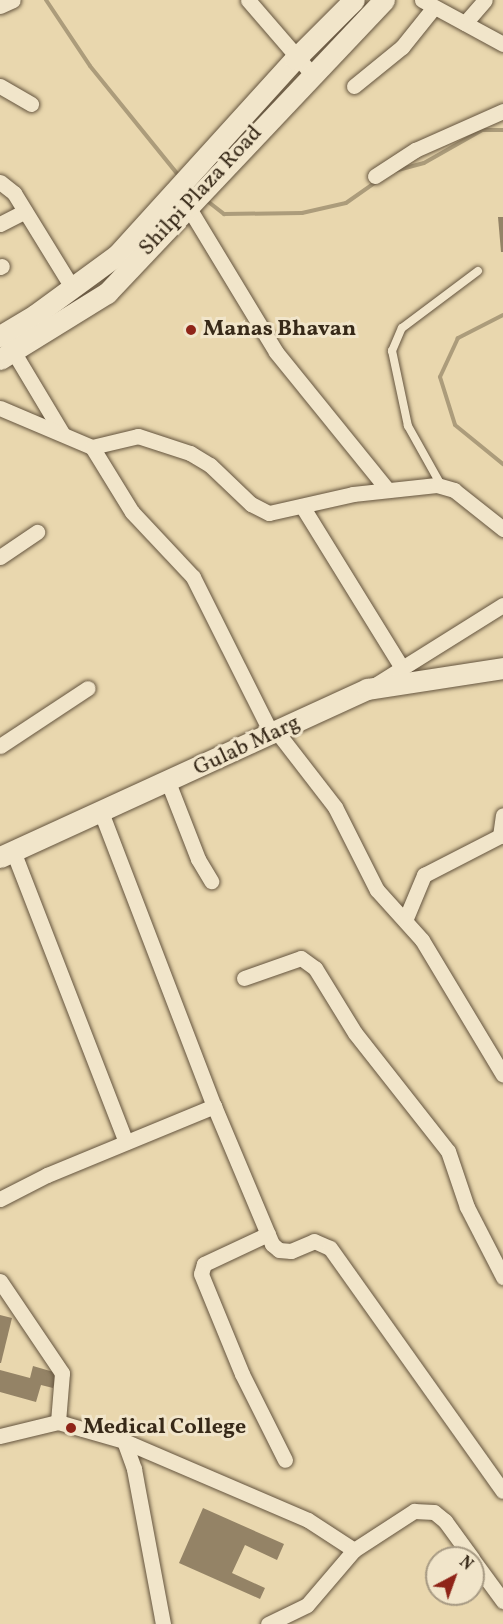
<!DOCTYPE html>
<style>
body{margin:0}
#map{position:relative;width:503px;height:1624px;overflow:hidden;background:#e9d7ae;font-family:Vollkorn,serif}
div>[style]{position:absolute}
.stream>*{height:4px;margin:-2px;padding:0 2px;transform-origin:2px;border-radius:2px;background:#ac9c7b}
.building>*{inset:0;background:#948366}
.roads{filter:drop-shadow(0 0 2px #64543e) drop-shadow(0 0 2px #64543e)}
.lane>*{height:8px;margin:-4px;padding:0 4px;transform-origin:4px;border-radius:4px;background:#f1e5ca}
.street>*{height:15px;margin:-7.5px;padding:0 7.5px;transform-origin:7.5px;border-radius:7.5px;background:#f1e5ca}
.secondary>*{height:21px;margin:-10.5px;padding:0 10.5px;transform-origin:10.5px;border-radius:10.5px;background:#f1e5ca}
.dots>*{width:16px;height:16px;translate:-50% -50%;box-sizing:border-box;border:3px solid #f1e5ca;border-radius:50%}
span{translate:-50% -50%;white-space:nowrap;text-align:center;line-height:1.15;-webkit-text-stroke:6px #f1e5ca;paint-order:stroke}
.street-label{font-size:22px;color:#372918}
.poi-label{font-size:22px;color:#372918;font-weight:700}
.left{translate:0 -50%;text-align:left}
.north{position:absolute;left:425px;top:1546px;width:60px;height:60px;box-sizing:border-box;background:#f1e5ca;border:2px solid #a79a83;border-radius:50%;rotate:41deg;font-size:16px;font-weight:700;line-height:24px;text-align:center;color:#372918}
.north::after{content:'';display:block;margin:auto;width:21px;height:27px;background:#8f2418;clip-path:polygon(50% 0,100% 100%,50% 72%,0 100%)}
</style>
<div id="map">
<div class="stream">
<div style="left:46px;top:0;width:79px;rotate:56.3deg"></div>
<div style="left:90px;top:66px;width:143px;rotate:51deg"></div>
<div style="left:394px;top:171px;width:31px;rotate:-15deg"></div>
<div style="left:424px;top:163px;width:67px;rotate:-29.6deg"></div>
<div style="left:482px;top:130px;width:21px"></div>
<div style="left:206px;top:200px;width:23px;rotate:38deg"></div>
<div style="left:224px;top:214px;width:78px;rotate:-0.7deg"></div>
<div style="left:302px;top:213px;width:45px;rotate:-12.8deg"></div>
<div style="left:346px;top:203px;width:38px;rotate:-35deg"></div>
<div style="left:503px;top:315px;width:51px;rotate:152.9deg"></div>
<div style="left:458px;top:338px;width:43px;rotate:114.8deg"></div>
<div style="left:440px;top:377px;width:50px;rotate:72.6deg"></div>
<div style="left:455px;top:425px;width:62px;rotate:39.1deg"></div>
</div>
<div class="building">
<div style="clip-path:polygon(498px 217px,503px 217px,503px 252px,501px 252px)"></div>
<div style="clip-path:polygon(0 1315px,12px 1318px,1px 1363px,0 1363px)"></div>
<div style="clip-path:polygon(33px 1366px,57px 1373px,53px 1388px,41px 1385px,36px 1402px,0 1392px,0 1370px,30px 1378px)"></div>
<div style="clip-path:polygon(203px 1508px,284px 1544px,277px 1560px,245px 1545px,232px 1573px,265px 1588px,260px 1599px,179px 1563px)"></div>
</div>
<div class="roads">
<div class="lane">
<div style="left:441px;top:485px;width:68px;rotate:-119.2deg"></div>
<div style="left:408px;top:426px;width:77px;rotate:-102deg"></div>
<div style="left:392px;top:351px;width:25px;rotate:-67deg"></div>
<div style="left:402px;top:328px;width:95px;rotate:-36.9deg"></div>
</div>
<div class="street">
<div style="left:248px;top:0;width:96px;rotate:49.2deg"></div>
<div style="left:422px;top:0;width:92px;rotate:28.5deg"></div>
<div style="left:0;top:6px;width:14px;rotate:-25deg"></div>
<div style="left:465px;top:23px;width:30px;rotate:-49deg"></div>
<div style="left:0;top:86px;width:36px;rotate:30deg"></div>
<div style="left:354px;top:86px;width:62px;rotate:-39.1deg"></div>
<div style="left:402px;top:47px;width:51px;rotate:-51.3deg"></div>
<div style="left:375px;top:176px;width:48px;rotate:-33deg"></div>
<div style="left:415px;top:150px;width:96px;rotate:-23.9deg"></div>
<div style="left:0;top:182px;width:18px;rotate:38deg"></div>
<div style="left:14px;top:193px;width:113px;rotate:58.4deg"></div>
<div style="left:187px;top:205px;width:172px;rotate:58.8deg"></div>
<div style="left:276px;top:352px;width:176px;rotate:51deg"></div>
<div style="left:0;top:224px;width:28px;rotate:-27deg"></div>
<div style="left:0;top:267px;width:2px;rotate:-27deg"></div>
<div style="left:13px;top:351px;width:96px;rotate:59.1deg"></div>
<div style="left:0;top:408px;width:100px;rotate:23deg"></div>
<div style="left:92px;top:447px;width:47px;rotate:-13.4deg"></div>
<div style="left:138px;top:436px;width:55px;rotate:18.1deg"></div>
<div style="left:190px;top:453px;width:23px;rotate:31deg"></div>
<div style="left:210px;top:465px;width:57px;rotate:43.6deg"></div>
<div style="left:251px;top:504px;width:20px;rotate:27deg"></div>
<div style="left:269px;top:513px;width:86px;rotate:-12.7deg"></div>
<div style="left:353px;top:494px;width:84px;rotate:-6.1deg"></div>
<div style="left:437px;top:485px;width:18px;rotate:16deg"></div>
<div style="left:454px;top:490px;width:63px;rotate:38.5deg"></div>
<div style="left:92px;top:447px;width:76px;rotate:58.4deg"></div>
<div style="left:132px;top:512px;width:89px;rotate:46.8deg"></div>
<div style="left:193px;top:577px;width:177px;rotate:63.4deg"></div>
<div style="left:302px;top:506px;width:190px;rotate:58.3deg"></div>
<div style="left:0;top:557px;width:45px;rotate:-34deg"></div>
<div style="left:375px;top:685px;width:151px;rotate:-32deg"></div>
<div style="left:277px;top:732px;width:95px;rotate:52.3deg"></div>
<div style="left:335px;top:807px;width:93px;rotate:63.2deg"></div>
<div style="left:377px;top:890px;width:67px;rotate:48deg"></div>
<div style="left:422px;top:940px;width:157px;rotate:59deg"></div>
<div style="left:0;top:746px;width:105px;rotate:-33.4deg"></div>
<div style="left:168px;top:782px;width:83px;rotate:68.7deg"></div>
<div style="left:198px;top:859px;width:26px;rotate:59deg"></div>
<div style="left:101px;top:812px;width:315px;rotate:69deg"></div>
<div style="left:214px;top:1106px;width:150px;rotate:67.2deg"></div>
<div style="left:272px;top:1244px;width:9px;rotate:41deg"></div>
<div style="left:279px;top:1250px;width:12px;rotate:5deg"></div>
<div style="left:291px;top:1251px;width:25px;rotate:-23deg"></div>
<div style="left:314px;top:1241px;width:17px;rotate:24deg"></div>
<div style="left:330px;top:1248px;width:298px;rotate:54.6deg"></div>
<div style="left:13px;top:851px;width:312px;rotate:68.8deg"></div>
<div style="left:406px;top:918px;width:47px;rotate:-67.3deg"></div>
<div style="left:424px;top:875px;width:85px;rotate:-27.2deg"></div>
<div style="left:500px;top:836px;width:21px;rotate:-82deg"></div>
<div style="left:244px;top:978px;width:60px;rotate:-19.3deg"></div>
<div style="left:301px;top:958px;width:17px;rotate:36deg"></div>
<div style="left:315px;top:968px;width:76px;rotate:58.4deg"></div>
<div style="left:355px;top:1033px;width:150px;rotate:51.8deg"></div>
<div style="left:448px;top:1151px;width:59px;rotate:71.3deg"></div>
<div style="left:467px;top:1207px;width:79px;rotate:62.8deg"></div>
<div style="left:0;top:1199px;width:53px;rotate:-27.1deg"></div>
<div style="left:47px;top:1175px;width:181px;rotate:-22.4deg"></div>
<div style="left:268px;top:1234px;width:71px;rotate:154.9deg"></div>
<div style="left:204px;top:1264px;width:10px;rotate:107deg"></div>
<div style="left:201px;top:1274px;width:108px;rotate:67.7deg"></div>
<div style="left:242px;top:1374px;width:96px;rotate:63.4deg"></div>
<div style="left:0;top:1281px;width:111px;rotate:56deg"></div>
<div style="left:62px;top:1373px;width:49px;rotate:94.7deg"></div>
<div style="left:0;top:1436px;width:60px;rotate:-13.6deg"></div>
<div style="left:58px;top:1422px;width:69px;rotate:16.1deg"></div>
<div style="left:124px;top:1441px;width:30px;rotate:70deg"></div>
<div style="left:134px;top:1469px;width:158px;rotate:79.4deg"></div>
<div style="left:124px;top:1441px;width:200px;rotate:23.2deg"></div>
<div style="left:308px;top:1520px;width:55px;rotate:33.1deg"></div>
<div style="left:473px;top:1560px;width:51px;rotate:53.8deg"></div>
<div style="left:268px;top:1624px;width:43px;rotate:-26deg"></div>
<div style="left:307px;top:1605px;width:72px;rotate:-49.5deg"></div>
<div style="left:354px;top:1550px;width:72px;rotate:-33deg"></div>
<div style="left:414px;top:1511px;width:20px;rotate:3deg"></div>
<div style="left:434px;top:1512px;width:14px;rotate:39deg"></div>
<div style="left:445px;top:1521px;width:46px;rotate:53.9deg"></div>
</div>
<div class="secondary">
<div style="left:0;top:336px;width:41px;rotate:-31deg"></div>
<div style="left:35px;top:315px;width:102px;rotate:-36.2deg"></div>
<div style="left:117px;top:255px;width:265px;rotate:-47.8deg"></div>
<div style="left:295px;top:59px;width:83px;rotate:-45deg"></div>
<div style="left:0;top:359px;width:126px;rotate:-31.7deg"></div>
<div style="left:107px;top:293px;width:403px;rotate:-46.6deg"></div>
<div style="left:0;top:857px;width:404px;rotate:-24.6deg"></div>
<div style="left:367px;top:689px;width:138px;rotate:-8.8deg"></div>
</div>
</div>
<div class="dots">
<div style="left:191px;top:330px;background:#8f2418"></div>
<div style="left:71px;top:1428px;background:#8f2418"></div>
</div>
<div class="street-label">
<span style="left:201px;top:191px;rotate:-47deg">Shilpi Plaza Road</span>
<span style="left:247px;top:746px;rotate:-25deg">Gulab Marg</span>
</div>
<div class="poi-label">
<span class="left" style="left:203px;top:330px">Manas Bhavan</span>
<span class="left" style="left:83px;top:1428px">Medical College</span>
</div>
<div class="north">N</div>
</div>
